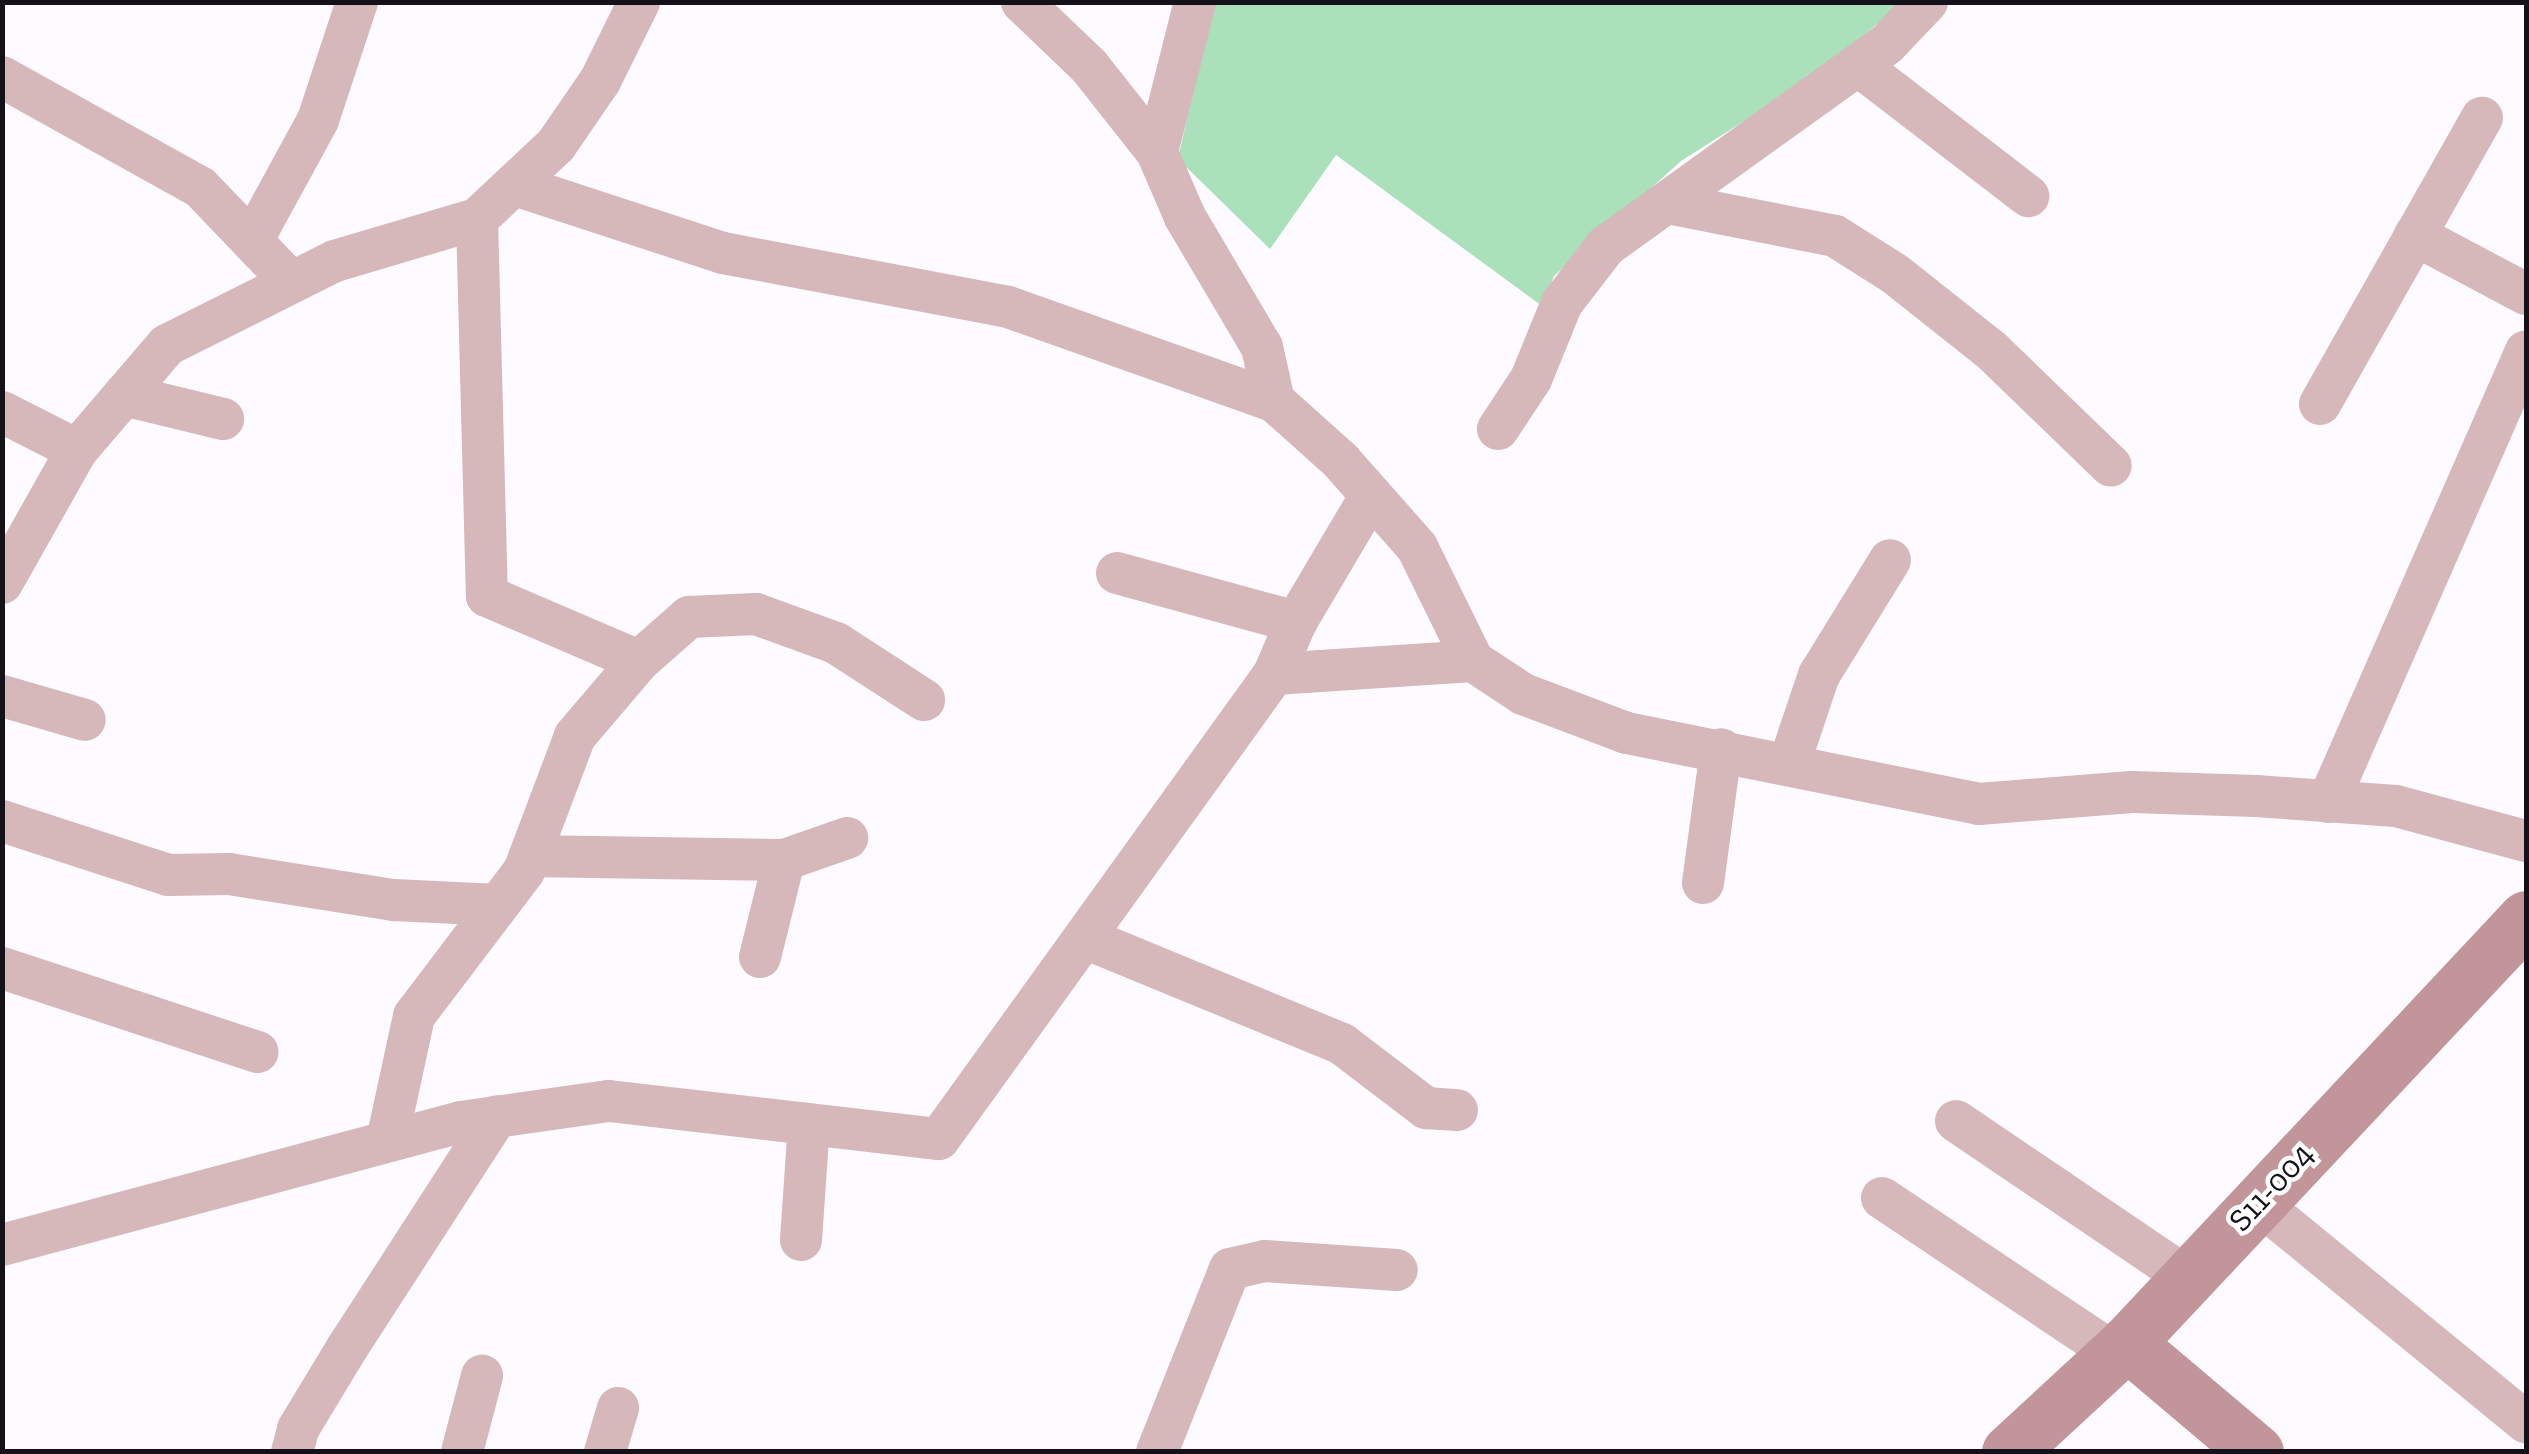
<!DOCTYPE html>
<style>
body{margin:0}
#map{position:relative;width:2529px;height:1454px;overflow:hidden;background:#fdfbff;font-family:"Zilla Slab",serif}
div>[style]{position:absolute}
.green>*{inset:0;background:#aae0ba}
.street>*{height:42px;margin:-21px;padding:0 21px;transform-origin:21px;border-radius:21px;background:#d6b7ba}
.secondary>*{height:55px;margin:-27.5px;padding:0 27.5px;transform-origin:27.5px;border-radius:27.5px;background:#c2959a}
span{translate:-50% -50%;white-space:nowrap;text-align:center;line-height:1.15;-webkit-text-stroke:9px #fff;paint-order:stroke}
.street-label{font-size:32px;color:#141118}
.frame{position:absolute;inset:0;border:5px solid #141118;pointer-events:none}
</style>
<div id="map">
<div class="green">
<i style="clip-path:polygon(1213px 3px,1901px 3px,1823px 71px,1681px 161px,1554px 276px,1542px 306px,1336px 155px,1270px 249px,1178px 159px)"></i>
</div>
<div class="street">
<i style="left:1022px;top:2px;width:93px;rotate:43.7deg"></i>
<i style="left:1089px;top:66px;width:110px;rotate:51.7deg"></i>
<i style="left:1157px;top:152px;width:71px;rotate:66.7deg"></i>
<i style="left:1185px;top:217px;width:151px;rotate:59.4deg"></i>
<i style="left:1262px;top:347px;width:55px;rotate:77.5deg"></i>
<i style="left:1274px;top:401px;width:89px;rotate:41.8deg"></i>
<i style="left:1340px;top:460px;width:116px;rotate:48.5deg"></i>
<i style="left:1417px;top:547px;width:127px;rotate:63.8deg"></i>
<i style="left:1473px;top:661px;width:60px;rotate:33.4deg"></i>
<i style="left:1523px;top:694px;width:111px;rotate:20.6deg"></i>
<i style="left:1627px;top:733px;width:359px;rotate:11.4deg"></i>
<i style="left:1979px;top:804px;width:153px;rotate:-4.5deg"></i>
<i style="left:2132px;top:792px;width:124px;rotate:1.8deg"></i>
<i style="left:2256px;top:796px;width:140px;rotate:4.1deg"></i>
<i style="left:2396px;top:806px;width:135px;rotate:15.1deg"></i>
<i style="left:1858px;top:65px;width:215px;rotate:37.6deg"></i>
<i style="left:2px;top:77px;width:227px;rotate:29.1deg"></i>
<i style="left:200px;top:187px;width:132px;rotate:46.2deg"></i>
<i style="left:1157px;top:152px;width:155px;rotate:-75.8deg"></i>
<i style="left:518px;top:186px;width:216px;rotate:18.1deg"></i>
<i style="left:723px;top:253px;width:290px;rotate:10.7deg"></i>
<i style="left:1008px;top:307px;width:282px;rotate:19.5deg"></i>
<i style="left:1667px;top:203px;width:171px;rotate:11.1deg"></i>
<i style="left:1835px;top:236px;width:71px;rotate:32.3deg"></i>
<i style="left:1895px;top:274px;width:124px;rotate:38.4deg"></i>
<i style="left:1992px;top:351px;width:165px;rotate:44deg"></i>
<i style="left:477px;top:219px;width:377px;rotate:88.5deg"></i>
<i style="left:487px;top:596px;width:165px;rotate:23.2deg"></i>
<i style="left:2415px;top:235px;width:126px;rotate:28deg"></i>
<i style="left:252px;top:241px;width:138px;rotate:-61.4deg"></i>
<i style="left:318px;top:120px;width:124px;rotate:-71.7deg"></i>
<i style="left:124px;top:395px;width:102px;rotate:13.6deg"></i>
<i style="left:2320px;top:404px;width:329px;rotate:-60.5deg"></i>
<i style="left:2px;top:412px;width:84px;rotate:26.9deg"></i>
<i style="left:1498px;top:429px;width:60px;rotate:-56.6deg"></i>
<i style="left:1531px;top:379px;width:82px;rotate:-67.8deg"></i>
<i style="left:1562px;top:303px;width:72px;rotate:-52.3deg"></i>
<i style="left:1606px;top:246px;width:346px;rotate:-35.7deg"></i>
<i style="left:1887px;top:44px;width:58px;rotate:-46.4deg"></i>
<i style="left:1117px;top:573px;width:186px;rotate:15.3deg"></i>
<i style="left:2px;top:583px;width:153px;rotate:-60.6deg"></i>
<i style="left:77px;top:450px;width:138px;rotate:-49.4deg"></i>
<i style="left:167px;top:345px;width:188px;rotate:-26.6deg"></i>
<i style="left:335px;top:261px;width:148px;rotate:-16.5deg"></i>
<i style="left:477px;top:219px;width:108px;rotate:-43.1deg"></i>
<i style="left:556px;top:145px;width:78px;rotate:-55.5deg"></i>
<i style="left:600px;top:81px;width:88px;rotate:-63.7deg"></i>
<i style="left:1274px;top:674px;width:56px;rotate:-67.1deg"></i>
<i style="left:1296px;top:622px;width:147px;rotate:-59.4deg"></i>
<i style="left:2px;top:696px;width:86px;rotate:16.1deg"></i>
<i style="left:1789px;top:764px;width:94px;rotate:-71.4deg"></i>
<i style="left:1819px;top:675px;width:135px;rotate:-58.3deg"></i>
<i style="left:2328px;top:802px;width:492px;rotate:-66.3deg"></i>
<i style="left:2px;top:821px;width:175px;rotate:18deg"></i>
<i style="left:168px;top:875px;width:61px;rotate:-0.9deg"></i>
<i style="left:229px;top:874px;width:167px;rotate:9deg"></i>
<i style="left:394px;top:900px;width:104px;rotate:2.8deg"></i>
<i style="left:530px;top:856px;width:254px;rotate:0.9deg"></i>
<i style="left:784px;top:860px;width:67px;rotate:-19.2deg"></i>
<i style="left:1703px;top:883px;width:135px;rotate:-82.3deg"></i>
<i style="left:1085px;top:938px;width:278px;rotate:22.4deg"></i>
<i style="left:1342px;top:1044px;width:106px;rotate:37.3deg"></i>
<i style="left:1426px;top:1108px;width:31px;rotate:4deg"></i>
<i style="left:760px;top:957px;width:100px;rotate:-76.1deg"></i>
<i style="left:2px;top:968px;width:269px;rotate:18.2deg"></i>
<i style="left:1956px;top:1121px;width:278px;rotate:34.1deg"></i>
<i style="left:387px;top:1141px;width:128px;rotate:-77.8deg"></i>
<i style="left:414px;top:1016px;width:182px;rotate:-52.8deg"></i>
<i style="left:524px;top:871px;width:144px;rotate:-69.3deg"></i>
<i style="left:575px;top:736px;width:99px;rotate:-49.5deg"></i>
<i style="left:639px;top:661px;width:67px;rotate:-41.3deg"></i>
<i style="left:689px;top:617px;width:67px;rotate:-2.6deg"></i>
<i style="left:756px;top:614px;width:85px;rotate:19.9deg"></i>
<i style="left:836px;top:643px;width:105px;rotate:32.9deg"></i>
<i style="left:1882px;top:1198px;width:280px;rotate:33.8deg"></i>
<i style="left:2257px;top:1202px;width:348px;rotate:39.3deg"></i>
<i style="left:801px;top:1240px;width:116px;rotate:-86.1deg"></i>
<i style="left:2px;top:1245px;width:475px;rotate:-15deg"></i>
<i style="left:461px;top:1122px;width:149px;rotate:-8.1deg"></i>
<i style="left:609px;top:1101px;width:332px;rotate:6.6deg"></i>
<i style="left:939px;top:1139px;width:573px;rotate:-54.23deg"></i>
<i style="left:1274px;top:674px;width:199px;rotate:-3.7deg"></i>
<i style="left:292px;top:1452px;width:24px;rotate:-75deg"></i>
<i style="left:298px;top:1429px;width:95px;rotate:-58.8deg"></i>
<i style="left:347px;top:1348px;width:276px;rotate:-57.1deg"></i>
<i style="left:462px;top:1452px;width:79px;rotate:-75.3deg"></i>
<i style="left:605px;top:1452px;width:46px;rotate:-73.5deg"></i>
<i style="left:1157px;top:1452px;width:197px;rotate:-68.3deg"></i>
<i style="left:1230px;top:1269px;width:36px;rotate:-13deg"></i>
<i style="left:1265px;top:1261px;width:132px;rotate:3.9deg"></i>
</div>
<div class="secondary">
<i style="left:2127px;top:1343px;width:169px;rotate:40.2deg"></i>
<i style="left:2009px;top:1452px;width:161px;rotate:-42.7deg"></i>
<i style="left:2127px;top:1343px;width:583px;rotate:-46.81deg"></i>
</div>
<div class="street-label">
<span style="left:2271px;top:1187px;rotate:-47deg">S11-004</span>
</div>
<div class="frame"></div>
</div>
